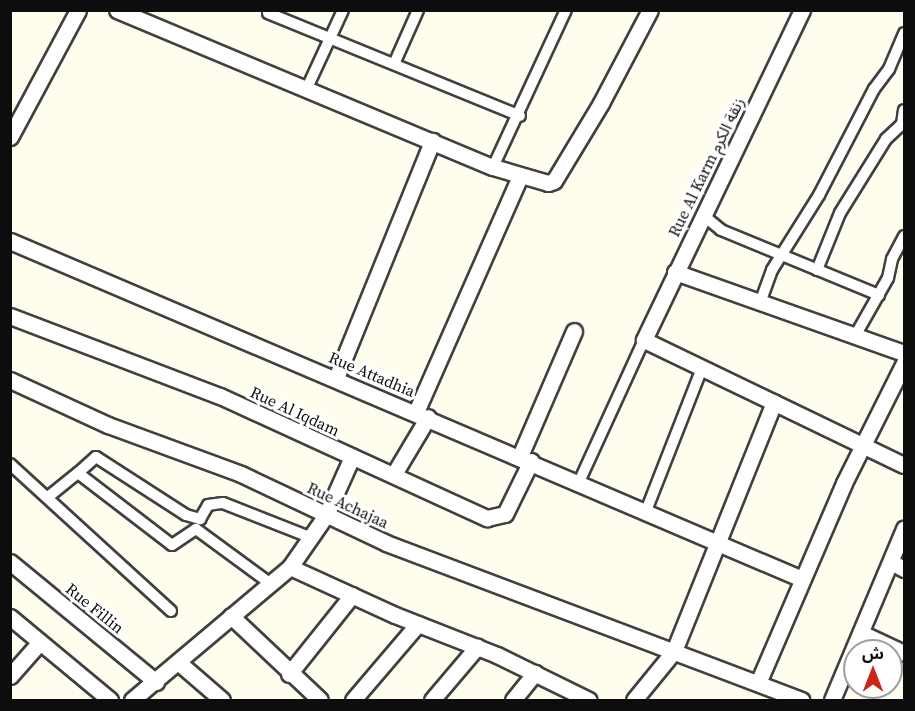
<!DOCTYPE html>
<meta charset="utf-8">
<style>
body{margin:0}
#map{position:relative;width:915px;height:711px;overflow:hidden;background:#fffeee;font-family:"Source Serif 4","Noto Sans Arabic",serif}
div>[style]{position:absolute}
.roads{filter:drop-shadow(2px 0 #404040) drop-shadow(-2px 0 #404040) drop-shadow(0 2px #404040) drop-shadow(0 -2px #404040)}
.pedestrian>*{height:10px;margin:-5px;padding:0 5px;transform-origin:5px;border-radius:5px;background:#fff}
.minor>*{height:15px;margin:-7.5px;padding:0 7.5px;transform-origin:7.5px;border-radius:7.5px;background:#fff}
span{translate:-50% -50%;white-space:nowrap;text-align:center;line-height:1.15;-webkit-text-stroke:6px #fff;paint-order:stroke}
.street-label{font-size:16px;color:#0d0d0d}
.frame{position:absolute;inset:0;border:12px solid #0d0d0d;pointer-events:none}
.north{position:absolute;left:843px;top:639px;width:60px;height:60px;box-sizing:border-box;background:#fff;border:2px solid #9e9e9e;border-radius:50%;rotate:0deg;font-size:16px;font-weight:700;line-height:24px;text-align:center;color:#0d0d0d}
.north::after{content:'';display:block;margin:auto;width:21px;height:27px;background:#cb2718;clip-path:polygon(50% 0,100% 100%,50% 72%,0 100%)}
</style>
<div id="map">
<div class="roads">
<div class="pedestrian">
<i style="left:268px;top:13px;width:272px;rotate:22.2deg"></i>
<i style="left:394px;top:64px;width:59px;rotate:-66deg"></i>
<i style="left:307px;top:88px;width:86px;rotate:-65.2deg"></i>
<i style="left:493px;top:167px;width:173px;rotate:-65.1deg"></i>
<i style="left:704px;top:216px;width:22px;rotate:39deg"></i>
<i style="left:721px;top:230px;width:171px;rotate:22.4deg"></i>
<i style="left:817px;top:270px;width:61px;rotate:-68deg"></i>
<i style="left:840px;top:213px;width:87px;rotate:-58.1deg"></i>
<i style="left:886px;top:139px;width:22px;rotate:-43deg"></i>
<i style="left:902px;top:124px;width:14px;rotate:-82deg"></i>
<i style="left:760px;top:303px;width:35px;rotate:-70deg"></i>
<i style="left:772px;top:270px;width:89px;rotate:-57.9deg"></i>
<i style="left:819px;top:195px;width:119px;rotate:-62.6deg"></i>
<i style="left:874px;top:89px;width:25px;rotate:-53deg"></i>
<i style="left:889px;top:69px;width:39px;rotate:-67deg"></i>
<i style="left:855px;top:336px;width:67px;rotate:-60.4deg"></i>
<i style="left:888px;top:278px;width:19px;rotate:-78deg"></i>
<i style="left:892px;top:259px;width:26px;rotate:-62deg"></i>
<i style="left:10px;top:464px;width:218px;rotate:42.4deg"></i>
<i style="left:78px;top:473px;width:24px;rotate:-42deg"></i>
<i style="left:96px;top:457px;width:107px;rotate:32.8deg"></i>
<i style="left:186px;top:515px;width:15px;rotate:16deg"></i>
<i style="left:200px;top:519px;width:16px;rotate:-60deg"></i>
<i style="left:208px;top:505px;width:15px;rotate:-8deg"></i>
<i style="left:223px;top:503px;width:96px;rotate:21.5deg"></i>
<i style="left:579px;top:482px;width:156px;rotate:-65.4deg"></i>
<i style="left:48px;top:497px;width:38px;rotate:-39deg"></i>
<i style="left:78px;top:473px;width:118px;rotate:37.5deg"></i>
<i style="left:172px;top:545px;width:29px;rotate:-34deg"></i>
<i style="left:196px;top:529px;width:93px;rotate:36.3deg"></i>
<i style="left:646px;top:511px;width:154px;rotate:-68.6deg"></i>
</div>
<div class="minor">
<i style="left:117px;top:10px;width:407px;rotate:22.7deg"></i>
<i style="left:493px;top:167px;width:57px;rotate:16.2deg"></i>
<i style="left:548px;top:183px;width:6px;rotate:-18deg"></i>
<i style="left:554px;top:181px;width:91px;rotate:-58.9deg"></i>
<i style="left:601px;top:103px;width:105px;rotate:-62.2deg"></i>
<i style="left:802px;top:10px;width:366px;rotate:115.6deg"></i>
<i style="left:644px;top:340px;width:288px;rotate:25.7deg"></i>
<i style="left:10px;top:137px;width:144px;rotate:-61.8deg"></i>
<i style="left:10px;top:241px;width:861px;rotate:23.11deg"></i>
<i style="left:675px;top:272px;width:243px;rotate:19.5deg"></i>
<i style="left:10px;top:316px;width:225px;rotate:20.9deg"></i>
<i style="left:220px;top:396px;width:294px;rotate:24.6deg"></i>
<i style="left:487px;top:518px;width:18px;rotate:-13deg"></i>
<i style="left:505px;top:514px;width:59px;rotate:-63.9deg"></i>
<i style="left:336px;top:378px;width:256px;rotate:-67.9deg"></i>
<i style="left:10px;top:380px;width:108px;rotate:24.7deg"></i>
<i style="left:108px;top:425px;width:142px;rotate:20.2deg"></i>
<i style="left:241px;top:474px;width:161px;rotate:25.4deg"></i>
<i style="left:386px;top:543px;width:444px;rotate:20.7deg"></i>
<i style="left:416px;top:412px;width:258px;rotate:-66.2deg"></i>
<i style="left:520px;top:456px;width:136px;rotate:-66.6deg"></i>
<i style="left:394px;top:474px;width:66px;rotate:-59.2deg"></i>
<i style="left:10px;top:562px;width:189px;rotate:39.4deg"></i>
<i style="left:891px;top:562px;width:15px;rotate:28deg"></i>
<i style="left:290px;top:567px;width:115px;rotate:24.6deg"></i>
<i style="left:395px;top:615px;width:110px;rotate:21.4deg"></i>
<i style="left:497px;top:655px;width:102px;rotate:26.1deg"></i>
<i style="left:231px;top:616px;width:122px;rotate:43.3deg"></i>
<i style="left:10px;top:617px;width:130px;rotate:39.7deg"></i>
<i style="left:861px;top:633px;width:47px;rotate:24.9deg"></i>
<i style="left:178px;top:662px;width:58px;rotate:40.8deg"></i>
<i style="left:289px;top:674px;width:101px;rotate:-51.4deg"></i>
<i style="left:10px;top:676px;width:45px;rotate:-48.6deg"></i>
<i style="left:758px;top:683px;width:218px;rotate:-66.7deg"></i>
<i style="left:844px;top:483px;width:134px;rotate:-63.4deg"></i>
<i style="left:132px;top:700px;width:207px;rotate:-40.1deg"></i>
<i style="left:290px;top:567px;width:63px;rotate:-55.3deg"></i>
<i style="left:326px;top:515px;width:64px;rotate:-65.9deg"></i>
<i style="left:353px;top:700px;width:100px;rotate:-49.5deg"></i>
<i style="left:432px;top:700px;width:70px;rotate:-49.7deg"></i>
<i style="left:513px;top:700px;width:35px;rotate:-51deg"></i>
<i style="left:634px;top:700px;width:63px;rotate:-50.8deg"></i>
<i style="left:674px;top:651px;width:268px;rotate:-68.1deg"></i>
<i style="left:832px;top:700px;width:186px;rotate:-67.2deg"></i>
</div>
</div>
<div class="street-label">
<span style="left:706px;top:167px;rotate:-64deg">Rue Al Karm زنقة الكرم</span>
<span style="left:372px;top:374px;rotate:23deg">Rue Attadhia</span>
<span style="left:295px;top:411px;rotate:25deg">Rue Al Iqdam</span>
<span style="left:348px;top:505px;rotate:25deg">Rue Achajaa</span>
<span style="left:95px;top:608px;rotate:39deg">Rue Fillin</span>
</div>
<div class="frame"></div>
<div class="north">ش</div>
</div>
